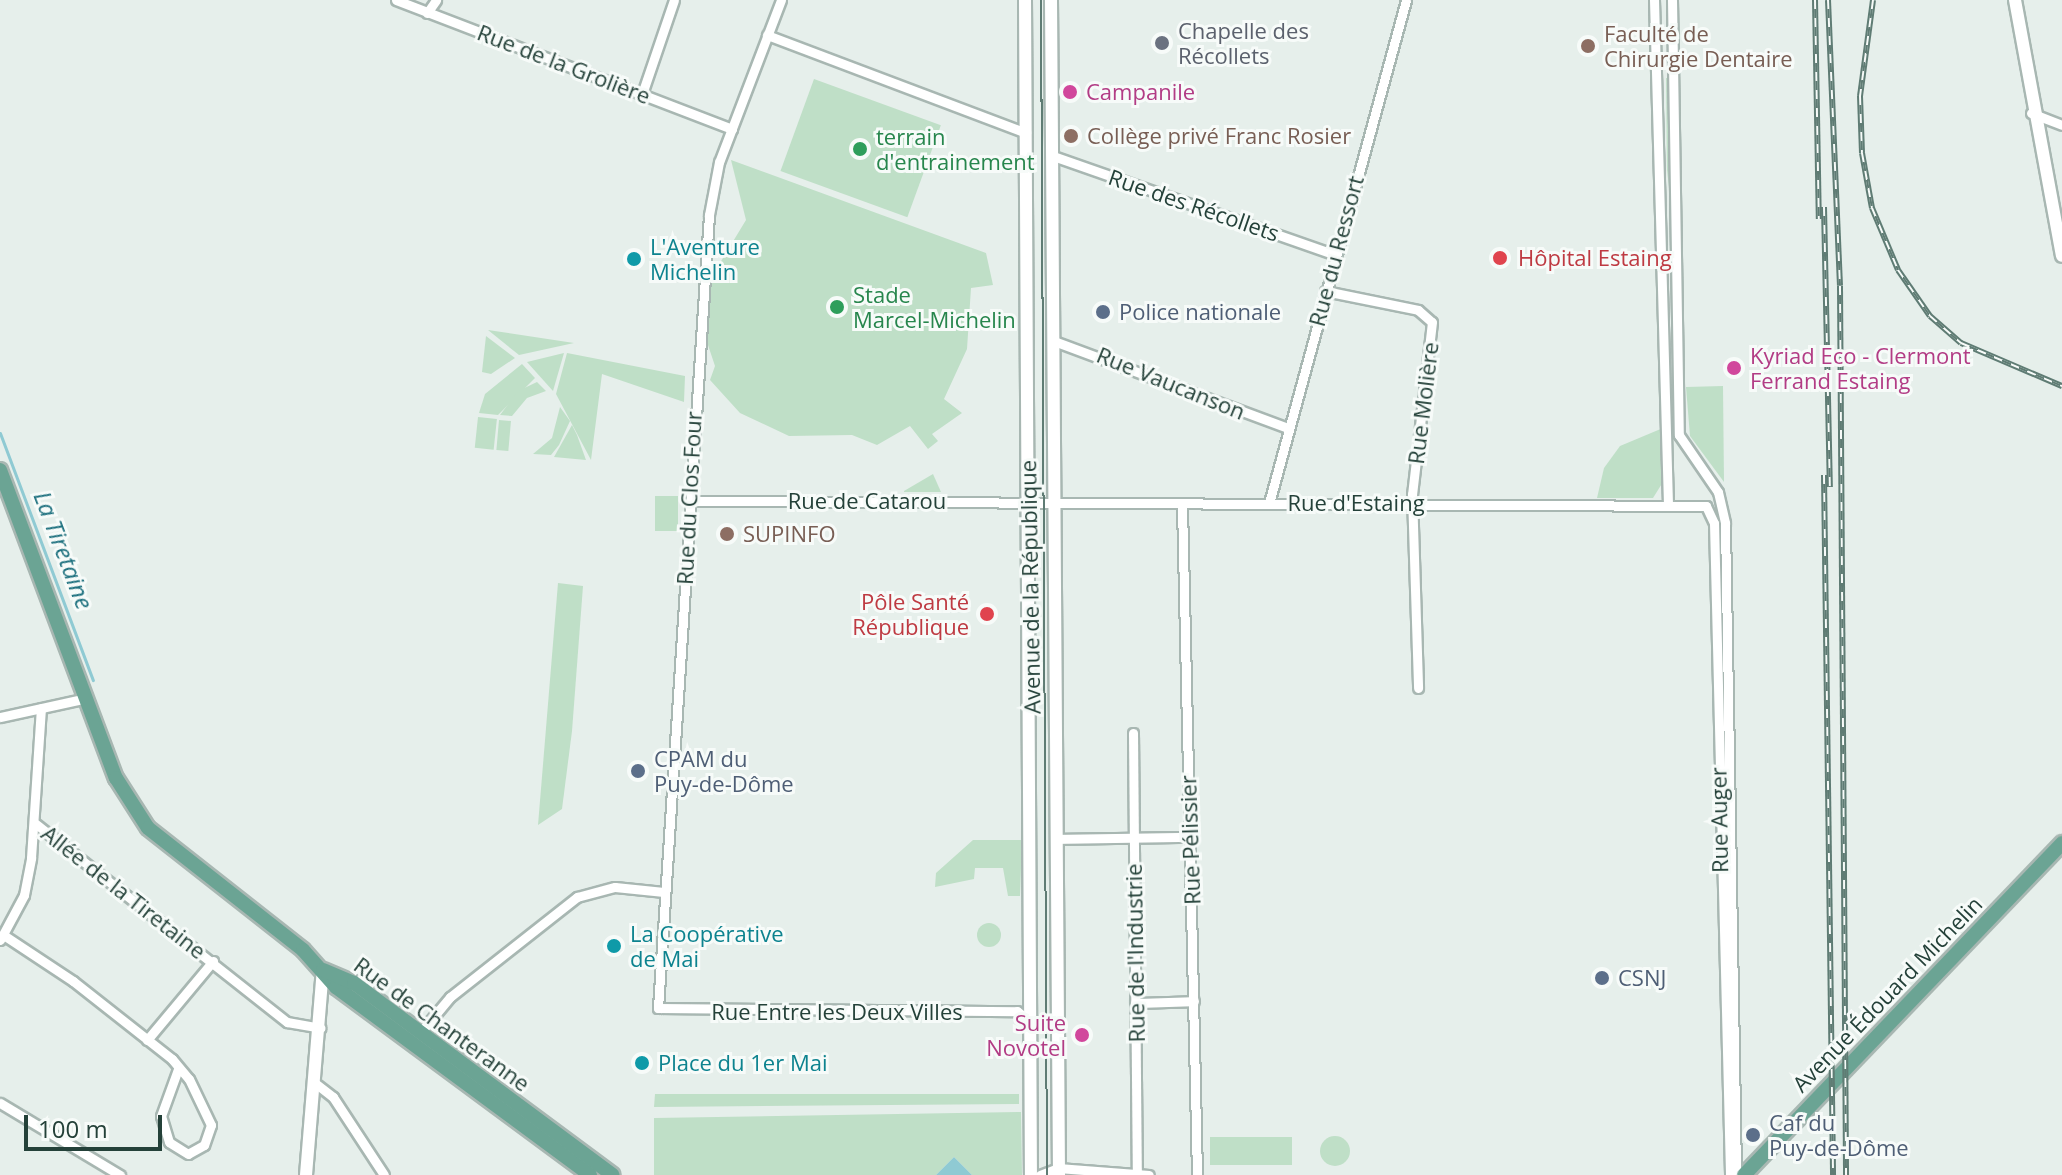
<!DOCTYPE html>
<meta charset="utf-8">
<style>
body{margin:0}
#map{position:relative;width:2062px;height:1175px;overflow:hidden;background:#e6efeb;font-family:"Open Sans",sans-serif}
div>[style]{position:absolute}
.green>*{inset:0;background:#bfdfc7;transform-origin:0 0}
.round{border-radius:50%}
.water>*{inset:0;background:#8fcad3}
.stream>*{height:3px;margin:-1.5px;padding:0 1.5px;transform-origin:1.5px;border-radius:1.5px;background:#8fcad3}
.roads{filter:drop-shadow(2px 0 #a8b7b2) drop-shadow(-2px 0 #a8b7b2) drop-shadow(0 2px #a8b7b2) drop-shadow(0 -2px #a8b7b2)}
.minor>*{height:9px;margin:-4.5px;padding:0 4.5px;transform-origin:4.5px;border-radius:4.5px;background:#fff}
.secondary>*{height:12px;margin:-6px;padding:0 6px;transform-origin:6px;border-radius:6px;background:#fff}
.primary>*{height:14px;margin:-7px;padding:0 7px;transform-origin:7px;border-radius:7px;background:#6ba494}
.tram>*{height:2px;margin:-1px;padding:0 1px;transform-origin:1px;border-radius:1px;background:#5f7c74}
.rail>*{height:6px;margin-top:-3px;transform-origin:0;background:repeating-linear-gradient(90deg,#f7fbf9 0 9px,#5f7c74 0 18px);box-sizing:border-box;border-block:2px solid #5f7c74}
.dots>*{width:22px;height:22px;translate:-50% -50%;box-sizing:border-box;border:4px solid #f7fbf9;border-radius:50%}
span{translate:-50% -50%;white-space:nowrap;text-align:center;line-height:1.15;-webkit-text-stroke:6px #f7fbf9;paint-order:stroke}
.worship-label{font-size:22px;color:#5b616d}
.left{translate:0 -50%;text-align:left}
.education-label{font-size:22px;color:#785e54}
.street-label{font-size:22px;color:#244139}
.hotel-label{font-size:22px;color:#b23c85}
.right{translate:-100% -50%;text-align:right}
.leisure-label{font-size:22px;color:#27864d}
.culture-label{font-size:22px;color:#0d838f}
.health-label{font-size:22px;color:#be3a42}
.service-label{font-size:22px;color:#4e5e75}
.water-label{font-size:24px;color:#1d707e;font-style:italic}
.scale{position:absolute;left:24px;top:1115px;width:138px;height:36px;box-sizing:border-box;border:4px solid #244139;border-top:0;padding-left:10px;font-size:24px;line-height:28px;white-space:nowrap;color:#244139;-webkit-text-stroke:6px #f7fbf9;paint-order:stroke}
</style>
<div id="map">
<div class="green">
<i style="clip-path:polygon(1666px 78px,1669px 78px,1669px 187px,1667px 170px)"></i>
<i style="left:814px;top:79px;width:135px;height:98px;rotate:20deg"></i>
<i style="clip-path:polygon(731px 160px,986px 253px,993px 285px,971px 288px,967px 349px,944px 399px,962px 413px,932px 434px,938px 441px,928px 449px,910px 426px,877px 445px,852px 435px,789px 436px,740px 413px,710px 380px,715px 366px,703px 330px,706px 286px,746px 220px)"></i>
<i style="clip-path:polygon(488px 330px,574px 343px,519px 355px)"></i>
<i style="clip-path:polygon(486px 336px,515px 358px,491px 374px,482px 372px)"></i>
<i style="clip-path:polygon(564px 353px,553px 391px,527px 362px)"></i>
<i style="clip-path:polygon(567px 353px,685px 376px,684px 402px,602px 374px,591px 460px,556px 394px)"></i>
<i style="clip-path:polygon(522px 364px,535px 378px,498px 415px,479px 413px,485px 394px)"></i>
<i style="clip-path:polygon(537px 382px,546px 391px,527px 398px,512px 416px,500px 415px,518px 391px)"></i>
<i style="clip-path:polygon(1723px 386px,1724px 482px,1690px 436px,1686px 387px)"></i>
<i style="clip-path:polygon(560px 407px,570px 421px,559px 445px,551px 455px,533px 454px,552px 438px)"></i>
<i style="left:478px;top:417px;width:19px;height:31px;rotate:6deg"></i>
<i style="left:499px;top:420px;width:12px;height:30px;rotate:5deg"></i>
<i style="clip-path:polygon(572px 425px,577px 435px,586px 460px,554px 457px)"></i>
<i style="clip-path:polygon(1663px 428px,1663px 482px,1653px 498px,1597px 498px,1604px 468px,1620px 446px)"></i>
<i style="clip-path:polygon(933px 474px,941px 492px,904px 492px,904px 491px)"></i>
<i style="left:655px;top:496px;width:23px;height:35px"></i>
<i style="clip-path:polygon(558px 583px,583px 586px,572px 731px,562px 809px,538px 825px)"></i>
<i style="clip-path:polygon(973px 840px,1022px 840px,1020px 896px,1008px 896px,1003px 868px,975px 868px,974px 879px,935px 887px,936px 873px)"></i>
<i class="round" style="left:977px;top:923px;width:24px;height:24px"></i>
<i style="clip-path:polygon(655px 1094px,1019px 1094px,1019px 1104px,654px 1107px)"></i>
<i style="clip-path:polygon(1021px 1112px,1022px 1175px,972px 1175px,954px 1157px,936px 1175px,654px 1175px,654px 1118px)"></i>
<i class="round" style="left:1320px;top:1136px;width:30px;height:30px"></i>
<i style="left:1292px;top:1137px;width:28px;height:82px;rotate:90deg"></i>
</div>
<div class="water">
<i style="clip-path:polygon(954px 1157px,972px 1175px,936px 1175px)"></i>
</div>
<div class="stream">
<i style="left:0;top:433px;width:264px;rotate:69.4deg"></i>
</div>
<div class="roads">
<div class="minor">
<i style="left:396px;top:0;width:360px;rotate:21deg"></i>
<i style="left:781px;top:0;width:173px;rotate:110.9deg"></i>
<i style="left:719px;top:162px;width:54px;rotate:100.7deg"></i>
<i style="left:709px;top:215px;width:795px;rotate:93.68deg"></i>
<i style="left:658px;top:1008px;width:359px;rotate:0.5deg"></i>
<i style="left:1017px;top:1011px;width:17px;rotate:40deg"></i>
<i style="left:1654px;top:0;width:503px;rotate:88.41deg"></i>
<i style="left:1672px;top:0;width:435px;rotate:89.1deg"></i>
<i style="left:1679px;top:435px;width:69px;rotate:55.6deg"></i>
<i style="left:1718px;top:492px;width:32px;rotate:77deg"></i>
<i style="left:1725px;top:523px;width:652px;rotate:89.03deg"></i>
<i style="left:427px;top:13px;width:16px;rotate:-55deg"></i>
<i style="left:767px;top:35px;width:277px;rotate:20.7deg"></i>
<i style="left:642px;top:94px;width:99px;rotate:-71.2deg"></i>
<i style="left:2031px;top:113px;width:33px;rotate:21deg"></i>
<i style="left:1053px;top:156px;width:299px;rotate:19.3deg"></i>
<i style="left:1325px;top:291px;width:95px;rotate:11.5deg"></i>
<i style="left:1418px;top:310px;width:18px;rotate:41deg"></i>
<i style="left:1432px;top:322px;width:173px;rotate:96.6deg"></i>
<i style="left:1412px;top:494px;width:194px;rotate:88.2deg"></i>
<i style="left:1054px;top:341px;width:250px;rotate:20.4deg"></i>
<i style="left:690px;top:501px;width:1016px;rotate:0.28deg"></i>
<i style="left:1706px;top:506px;width:19px;rotate:65deg"></i>
<i style="left:1714px;top:523px;width:652px;rotate:88.59deg"></i>
<i style="left:1269px;top:503px;width:521px;rotate:-74.76deg"></i>
<i style="left:1182px;top:504px;width:671px;rotate:88.72deg"></i>
<i style="left:0;top:717px;width:80px;rotate:-12.3deg"></i>
<i style="left:1133px;top:733px;width:441px;rotate:89.5deg"></i>
<i style="left:36px;top:824px;width:320px;rotate:38.3deg"></i>
<i style="left:287px;top:1022px;width:34px;rotate:10deg"></i>
<i style="left:1056px;top:839px;width:134px;rotate:-0.9deg"></i>
<i style="left:5px;top:936px;width:82px;rotate:33.5deg"></i>
<i style="left:73px;top:981px;width:126px;rotate:38.2deg"></i>
<i style="left:172px;top:1059px;width:26px;rotate:50deg"></i>
<i style="left:189px;top:1079px;width:51px;rotate:64.4deg"></i>
<i style="left:211px;top:1125px;width:21px;rotate:109deg"></i>
<i style="left:204px;top:1145px;width:18px;rotate:151deg"></i>
<i style="left:188px;top:1154px;width:22px;rotate:-148deg"></i>
<i style="left:169px;top:1142px;width:27px;rotate:-107deg"></i>
<i style="left:161px;top:1116px;width:50px;rotate:-70.1deg"></i>
<i style="left:0;top:940px;width:51px;rotate:-61.9deg"></i>
<i style="left:24px;top:895px;width:38px;rotate:-79deg"></i>
<i style="left:31px;top:858px;width:150px;rotate:-86.2deg"></i>
<i style="left:1135px;top:1003px;width:59px;rotate:-1.9deg"></i>
<i style="left:420px;top:1033px;width:47px;rotate:-50.2deg"></i>
<i style="left:450px;top:997px;width:162px;rotate:-38.2deg"></i>
<i style="left:577px;top:897px;width:39px;rotate:-15deg"></i>
<i style="left:615px;top:887px;width:49px;rotate:5.8deg"></i>
<i style="left:147px;top:1040px;width:103px;rotate:-50.1deg"></i>
<i style="left:315px;top:1083px;width:23px;rotate:38deg"></i>
<i style="left:333px;top:1097px;width:93px;rotate:56.8deg"></i>
<i style="left:0;top:1103px;width:140px;rotate:31deg"></i>
<i style="left:1040px;top:1175px;width:19px;rotate:-21deg"></i>
<i style="left:1058px;top:1168px;width:91px;rotate:4.4deg"></i>
</div>
<div class="secondary">
<i style="left:1025px;top:0;width:1175px;rotate:89.71deg"></i>
<i style="left:1051px;top:0;width:1175px;rotate:89.61deg"></i>
<i style="left:2015px;top:0;width:260px;rotate:79.6deg"></i>
<i style="left:306px;top:1175px;width:206px;rotate:-85.3deg"></i>
</div>
<div class="primary">
<i style="left:0;top:470px;width:329px;rotate:69.4deg"></i>
<i style="left:116px;top:778px;width:59px;rotate:57.4deg"></i>
<i style="left:148px;top:828px;width:197px;rotate:38.2deg"></i>
<i style="left:303px;top:950px;width:50px;rotate:48.3deg"></i>
<i style="left:336px;top:987px;width:316px;rotate:36.5deg"></i>
<i style="left:323px;top:970px;width:34px;rotate:23deg"></i>
<i style="left:354px;top:983px;width:322px;rotate:36.6deg"></i>
<i style="left:1744px;top:1175px;width:460px;rotate:-46.2deg"></i>
</div>
</div>
<div class="tram">
<i style="left:1041px;top:0;width:1175px;rotate:89.71deg"></i>
</div>
<div class="rail">
<i style="left:1815px;top:0;width:219px;rotate:89deg"></i>
<i style="left:1828px;top:0;width:286px;rotate:87.6deg"></i>
<i style="left:1840px;top:286px;width:889px;rotate:89.61deg"></i>
<i style="left:1873px;top:0;width:97px;rotate:97.7deg"></i>
<i style="left:1860px;top:96px;width:57px;rotate:88deg"></i>
<i style="left:1862px;top:153px;width:56px;rotate:79.7deg"></i>
<i style="left:1872px;top:208px;width:67px;rotate:67.2deg"></i>
<i style="left:1898px;top:270px;width:56px;rotate:55.2deg"></i>
<i style="left:1930px;top:316px;width:41px;rotate:41.1deg"></i>
<i style="left:1961px;top:343px;width:110px;rotate:23.1deg"></i>
<i style="left:1824px;top:207px;width:280px;rotate:88.8deg"></i>
<i style="left:1824px;top:475px;width:700px;rotate:89.26deg"></i>
</div>
<div class="dots">
<i style="left:1162px;top:43px;background:#6b7280"></i>
<i style="left:1588px;top:46px;background:#8d6e63"></i>
<i style="left:1070px;top:92px;background:#d1479c"></i>
<i style="left:1071px;top:136px;background:#8d6e63"></i>
<i style="left:860px;top:149px;background:#2e9e5b"></i>
<i style="left:1500px;top:258px;background:#e0444e"></i>
<i style="left:634px;top:259px;background:#0f9aa8"></i>
<i style="left:837px;top:307px;background:#2e9e5b"></i>
<i style="left:1103px;top:312px;background:#5c6f8a"></i>
<i style="left:1734px;top:368px;background:#d1479c"></i>
<i style="left:727px;top:534px;background:#8d6e63"></i>
<i style="left:987px;top:614px;background:#e0444e"></i>
<i style="left:638px;top:771px;background:#5c6f8a"></i>
<i style="left:614px;top:946px;background:#0f9aa8"></i>
<i style="left:1602px;top:978px;background:#5c6f8a"></i>
<i style="left:1082px;top:1035px;background:#d1479c"></i>
<i style="left:642px;top:1063px;background:#0f9aa8"></i>
<i style="left:1753px;top:1135px;background:#5c6f8a"></i>
</div>
<div class="worship-label">
<span class="left" style="left:1178px;top:43px">Chapelle des<br>Récollets</span>
</div>
<div class="education-label">
<span class="left" style="left:1604px;top:46px">Faculté de<br>Chirurgie Dentaire</span>
<span class="left" style="left:1087px;top:136px">Collège privé Franc Rosier</span>
<span class="left" style="left:743px;top:534px">SUPINFO</span>
</div>
<div class="street-label">
<span style="left:564px;top:64px;rotate:21deg">Rue de la Grolière</span>
<span style="left:1194px;top:205px;rotate:19deg">Rue des Récollets</span>
<span style="left:1336px;top:251px;rotate:-75deg">Rue du Ressort</span>
<span style="left:1171px;top:383px;rotate:22deg">Rue Vaucanson</span>
<span style="left:1423px;top:403px;rotate:-83deg">Rue Molière</span>
<span style="left:689px;top:498px;rotate:-87deg">Rue du Clos Four</span>
<span style="left:867px;top:501px">Rue de Catarou</span>
<span style="left:1356px;top:503px">Rue d'Estaing</span>
<span style="left:1030px;top:587px;rotate:-91deg">Avenue de la République</span>
<span style="left:1719px;top:820px;rotate:-91deg">Rue Auger</span>
<span style="left:1190px;top:840px;rotate:-92deg">Rue Pélissier</span>
<span style="left:124px;top:892px;rotate:38deg">Allée de la Tiretaine</span>
<span style="left:1135px;top:953px;rotate:-91deg">Rue de l'Industrie</span>
<span style="left:1887px;top:994px;rotate:-46deg">Avenue Édouard Michelin</span>
<span style="left:837px;top:1012px">Rue Entre les Deux Villes</span>
<span style="left:442px;top:1024px;rotate:36deg">Rue de Chanteranne</span>
</div>
<div class="hotel-label">
<span class="left" style="left:1086px;top:92px">Campanile</span>
<span class="left" style="left:1750px;top:368px">Kyriad Eco - Clermont<br>Ferrand Estaing</span>
<span class="right" style="left:1066px;top:1035px">Suite<br>Novotel</span>
</div>
<div class="leisure-label">
<span class="left" style="left:876px;top:149px">terrain<br>d'entrainement</span>
<span class="left" style="left:853px;top:307px">Stade<br>Marcel-Michelin</span>
</div>
<div class="culture-label">
<span class="left" style="left:650px;top:259px">L'Aventure<br>Michelin</span>
<span class="left" style="left:630px;top:946px">La Coopérative<br>de Mai</span>
<span class="left" style="left:658px;top:1063px">Place du 1er Mai</span>
</div>
<div class="health-label">
<span class="left" style="left:1518px;top:258px">Hôpital Estaing</span>
<span class="right" style="left:969px;top:614px">Pôle Santé<br>République</span>
</div>
<div class="service-label">
<span class="left" style="left:1119px;top:312px">Police nationale</span>
<span class="left" style="left:654px;top:771px">CPAM du<br>Puy-de-Dôme</span>
<span class="left" style="left:1618px;top:978px">CSNJ</span>
<span class="left" style="left:1769px;top:1135px">Caf du<br>Puy-de-Dôme</span>
</div>
<div class="water-label">
<span style="left:64px;top:550px;rotate:69deg">La Tiretaine</span>
</div>
<div class="scale">100 m</div>
</div>
